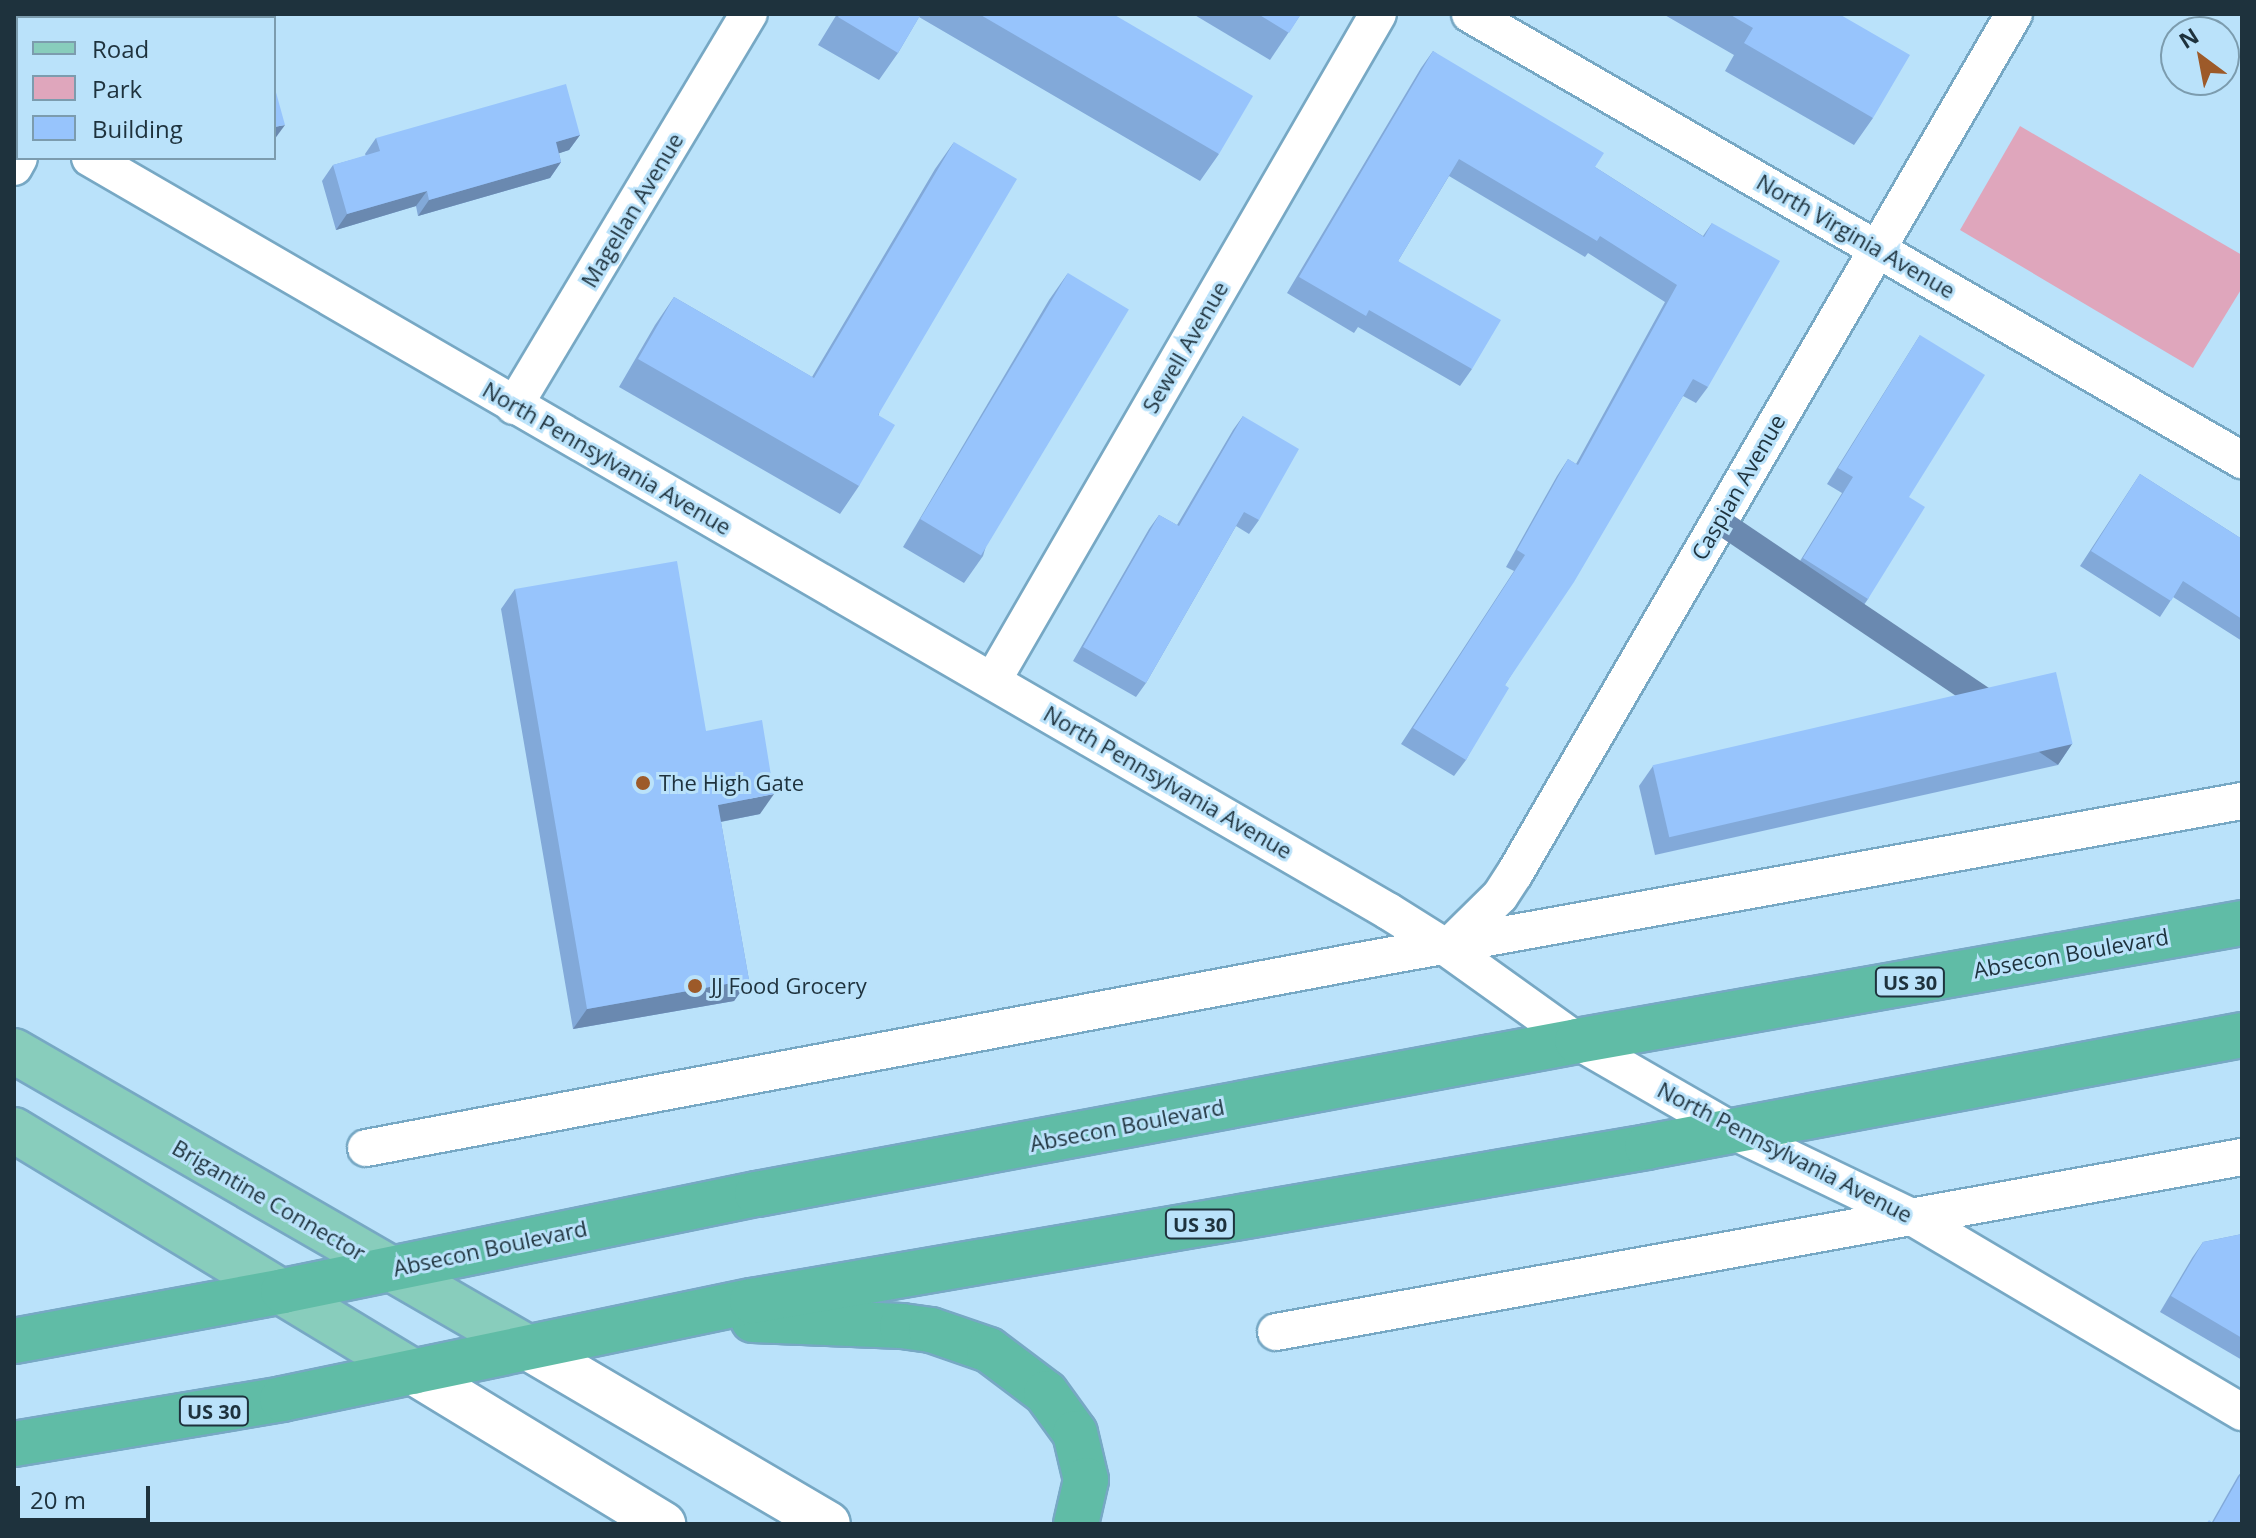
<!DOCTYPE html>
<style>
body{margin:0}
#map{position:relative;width:2256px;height:1538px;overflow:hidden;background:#bae2fa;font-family:"Open Sans",sans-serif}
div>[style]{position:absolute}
.green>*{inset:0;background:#dfa6bc}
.roads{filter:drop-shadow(2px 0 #77a8c4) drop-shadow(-2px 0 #77a8c4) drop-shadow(0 2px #77a8c4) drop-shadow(0 -2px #77a8c4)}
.minor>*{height:36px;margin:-18px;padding:0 18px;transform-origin:18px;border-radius:18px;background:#fff}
.tertiary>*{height:44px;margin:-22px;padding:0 22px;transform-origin:22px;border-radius:22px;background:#fff}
.primary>*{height:44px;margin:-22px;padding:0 22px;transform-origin:22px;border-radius:22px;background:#88cdbc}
.trunk>*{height:44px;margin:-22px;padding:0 22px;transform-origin:22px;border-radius:22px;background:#60bca6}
.wall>*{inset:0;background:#82a9d9;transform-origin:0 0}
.shaded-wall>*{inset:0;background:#6a89b0;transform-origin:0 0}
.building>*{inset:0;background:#97c4fc;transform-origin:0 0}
.dots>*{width:22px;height:22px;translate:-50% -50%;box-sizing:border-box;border:4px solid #bae2fa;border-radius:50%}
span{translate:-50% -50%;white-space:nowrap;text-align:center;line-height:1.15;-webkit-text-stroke:6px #bae2fa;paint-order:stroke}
.shield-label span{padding:2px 6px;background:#bae2fa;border:2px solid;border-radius:6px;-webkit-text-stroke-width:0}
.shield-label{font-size:20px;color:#1e323d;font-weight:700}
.street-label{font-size:22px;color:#1e323d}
.poi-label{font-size:22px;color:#1e323d}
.left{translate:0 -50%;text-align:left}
.frame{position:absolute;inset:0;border:16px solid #1e323d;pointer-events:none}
.legend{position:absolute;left:16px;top:16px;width:260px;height:144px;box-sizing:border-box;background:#bae2fa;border:2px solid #7c9cae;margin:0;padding:10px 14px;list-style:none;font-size:24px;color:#1e323d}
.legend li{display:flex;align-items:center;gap:16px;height:40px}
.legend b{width:40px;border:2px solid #7c9cae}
.north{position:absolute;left:2160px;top:16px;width:80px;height:80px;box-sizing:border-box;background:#bae2fa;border:2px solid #7c9cae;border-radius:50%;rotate:328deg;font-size:22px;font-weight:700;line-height:32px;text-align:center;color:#1e323d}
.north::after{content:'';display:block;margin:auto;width:28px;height:36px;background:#9d5a29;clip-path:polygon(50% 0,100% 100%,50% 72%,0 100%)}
.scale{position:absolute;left:16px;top:1486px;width:134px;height:36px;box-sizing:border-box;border:4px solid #1e323d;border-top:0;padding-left:10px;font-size:24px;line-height:28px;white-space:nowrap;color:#1e323d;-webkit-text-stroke:6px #bae2fa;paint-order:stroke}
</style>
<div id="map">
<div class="green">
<i style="clip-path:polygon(2020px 126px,2242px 255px,2242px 288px,2193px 368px,1960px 230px)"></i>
</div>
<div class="roads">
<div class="minor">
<i style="left:1470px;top:14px;width:892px;rotate:30.02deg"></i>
<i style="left:14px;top:115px;width:4px;rotate:27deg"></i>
<i style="left:90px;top:158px;width:1501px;rotate:30.12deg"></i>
<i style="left:1388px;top:911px;width:70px;rotate:32.1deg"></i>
<i style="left:1447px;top:948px;width:160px;rotate:35.6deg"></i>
<i style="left:1577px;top:1041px;width:180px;rotate:30deg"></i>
<i style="left:1733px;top:1131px;width:199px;rotate:25.7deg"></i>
<i style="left:1912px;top:1217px;width:383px;rotate:30.6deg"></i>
<i style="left:14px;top:167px;width:10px;rotate:-61deg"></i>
<i style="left:514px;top:406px;width:457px;rotate:-59.1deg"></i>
<i style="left:993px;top:680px;width:769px;rotate:-59.97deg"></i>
<i style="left:1447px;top:948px;width:74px;rotate:-44.5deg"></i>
<i style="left:1500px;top:896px;width:27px;rotate:-57deg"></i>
<i style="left:1515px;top:873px;width:993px;rotate:-59.85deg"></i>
<i style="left:366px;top:1148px;width:1005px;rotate:-10.66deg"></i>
<i style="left:1354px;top:962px;width:902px;rotate:-10.28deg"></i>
<i style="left:1276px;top:1332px;width:982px;rotate:-10.27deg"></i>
</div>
<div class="tertiary">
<i style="left:525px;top:1346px;width:351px;rotate:30.4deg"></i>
<i style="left:413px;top:1372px;width:293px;rotate:31.3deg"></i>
</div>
<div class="primary">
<i style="left:14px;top:1051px;width:590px;rotate:30deg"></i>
<i style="left:14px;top:1130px;width:467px;rotate:31.2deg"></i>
</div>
<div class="trunk">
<i style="left:753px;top:1320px;width:149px;rotate:2.3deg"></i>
<i style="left:902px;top:1326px;width:29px;rotate:8deg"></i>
<i style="left:931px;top:1330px;width:61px;rotate:19deg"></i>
<i style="left:989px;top:1350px;width:71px;rotate:37deg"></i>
<i style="left:1046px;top:1393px;width:49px;rotate:54.1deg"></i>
<i style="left:1075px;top:1433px;width:48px;rotate:76.8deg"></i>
<i style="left:1086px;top:1480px;width:45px;rotate:102.8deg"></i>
<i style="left:14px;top:1341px;width:274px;rotate:-10.5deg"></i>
<i style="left:283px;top:1291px;width:484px;rotate:-11.6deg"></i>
<i style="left:757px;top:1194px;width:834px;rotate:-10.57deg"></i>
<i style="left:1577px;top:1041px;width:675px;rotate:-10.06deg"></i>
<i style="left:14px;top:1444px;width:272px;rotate:-9.5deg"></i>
<i style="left:282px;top:1399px;width:480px;rotate:-11.8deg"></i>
<i style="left:752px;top:1301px;width:908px;rotate:-9.76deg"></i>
<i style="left:1647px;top:1147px;width:605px;rotate:-10.66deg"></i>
</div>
</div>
<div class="wall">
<i style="clip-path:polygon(14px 14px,89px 14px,86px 18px,18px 18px,18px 38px,14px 39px)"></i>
<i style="left:158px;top:14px;width:97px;height:4px"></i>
<i style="clip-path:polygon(837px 14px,1113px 14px,1219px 154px,1200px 181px,919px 17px,898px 53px,879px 80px,818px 45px)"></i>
<i style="clip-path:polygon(1193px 14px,1301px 14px,1270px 60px)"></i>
<i style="clip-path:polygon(1663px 14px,1839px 14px,1873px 118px,1854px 145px,1725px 71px,1734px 55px)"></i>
<i style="clip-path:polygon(1433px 51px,1595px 167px,1703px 236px,1712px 223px,1708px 387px,1696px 403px,1683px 396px,1505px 685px,1466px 760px,1454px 776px,1401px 744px,1514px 571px,1506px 567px,1557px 476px,1568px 459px,1576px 464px,1665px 302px,1588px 253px,1585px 257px,1449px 176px,1398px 261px,1472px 369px,1460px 386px,1358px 327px,1354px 333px,1287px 293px,1421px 68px)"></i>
<i style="clip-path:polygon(580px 135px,569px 150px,559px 153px,561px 162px,550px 178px,418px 216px,416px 206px,336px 230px,322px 181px,333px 165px,366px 156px,365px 154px,376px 138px)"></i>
<i style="clip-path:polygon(954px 142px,859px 486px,840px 514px,619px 387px,655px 325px,674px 297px,812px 377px,935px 169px)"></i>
<i style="clip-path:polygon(1068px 273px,983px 556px,964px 583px,903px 547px,1049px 300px)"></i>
<i style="clip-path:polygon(1920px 335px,1909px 497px,1868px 599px,1857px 615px,1792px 574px,1842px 493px,1827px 484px)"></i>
<i style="clip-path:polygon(1243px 416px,1259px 520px,1249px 534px,1236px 526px,1146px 683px,1136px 697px,1073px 661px,1149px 529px,1159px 515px,1177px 525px,1233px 430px)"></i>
<i style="clip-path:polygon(2140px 474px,2242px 539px,2242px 641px,2173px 597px,2160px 617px,2080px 566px)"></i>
<i style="clip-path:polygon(515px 589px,706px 731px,760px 814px,721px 822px,749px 980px,734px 1001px,573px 1029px,501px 609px)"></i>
<i style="clip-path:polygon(2072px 744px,2058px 765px,1655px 855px,1639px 786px,1653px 766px)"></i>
<i style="clip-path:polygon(2242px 1234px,2242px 1360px,2160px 1312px,2192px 1258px,2203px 1242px)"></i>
<i style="clip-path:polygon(2242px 1471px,2242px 1524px,2212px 1522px,2238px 1476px)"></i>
</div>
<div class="shaded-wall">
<i style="clip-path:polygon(58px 14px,89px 14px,86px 18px,43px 18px)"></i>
<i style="clip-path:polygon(285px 125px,274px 140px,274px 127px)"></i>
<i style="clip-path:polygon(580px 135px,569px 150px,545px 158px,556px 142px)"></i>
<i style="clip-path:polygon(561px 162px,550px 178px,418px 216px,429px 200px)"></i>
<i style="clip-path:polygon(427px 191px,416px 206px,336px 230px,347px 214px)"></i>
<i style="left:2072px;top:744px;width:25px;height:413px;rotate:124deg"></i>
<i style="clip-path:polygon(774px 794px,760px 814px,704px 825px,718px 805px)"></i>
<i style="clip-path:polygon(749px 980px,734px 1001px,573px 1029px,587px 1009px)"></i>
</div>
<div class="building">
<i style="clip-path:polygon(22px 14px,58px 14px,43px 18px,23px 18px)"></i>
<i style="left:175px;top:14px;width:80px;height:4px"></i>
<i style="clip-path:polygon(840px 14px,921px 14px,898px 53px,838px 17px)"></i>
<i style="clip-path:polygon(979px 14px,1113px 14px,1253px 96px,1219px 154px)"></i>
<i style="clip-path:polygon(1258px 14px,1301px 14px,1289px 33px)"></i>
<i style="clip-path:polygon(1729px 14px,1839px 14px,1910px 55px,1873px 118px,1744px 43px,1753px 28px)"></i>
<i style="clip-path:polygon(1433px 51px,1604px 153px,1595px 167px,1704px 237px,1712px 223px,1780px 261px,1708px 387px,1693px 379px,1574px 582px,1505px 685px,1509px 688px,1466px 760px,1413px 728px,1525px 555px,1517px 550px,1568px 459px,1578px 465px,1677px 285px,1600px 236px,1597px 241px,1459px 159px,1398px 261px,1501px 320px,1472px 369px,1369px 310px,1366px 316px,1299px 277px)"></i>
<i style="clip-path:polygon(566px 84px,580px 135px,556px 142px,561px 162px,429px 200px,427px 191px,347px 214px,333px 165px,380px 151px,376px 138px)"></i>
<i style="clip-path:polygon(274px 85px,285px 125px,274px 127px)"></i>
<i style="clip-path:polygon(954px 142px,1017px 179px,878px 415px,895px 425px,859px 486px,638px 359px,674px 297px,814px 378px)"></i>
<i style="left:1068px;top:273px;width:71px;height:287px;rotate:31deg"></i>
<i style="clip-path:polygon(1920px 335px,1985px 375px,1909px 497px,1925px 507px,1868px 599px,1803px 558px,1853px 477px,1838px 468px)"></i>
<i style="clip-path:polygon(1243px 416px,1299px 449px,1259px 520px,1244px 512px,1146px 683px,1083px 647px,1159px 515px,1179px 526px)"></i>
<i style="clip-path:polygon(2140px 474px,2242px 539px,2242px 619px,2183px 581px,2171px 601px,2091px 551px)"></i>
<i style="clip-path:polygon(677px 561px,706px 731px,762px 720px,774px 794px,718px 805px,749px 980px,587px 1009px,515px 589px)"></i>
<i style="left:2056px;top:672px;width:74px;height:414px;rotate:77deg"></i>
<i style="clip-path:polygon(2242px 1234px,2242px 1338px,2171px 1296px,2203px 1242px)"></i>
<i style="clip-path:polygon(2242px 1472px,2242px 1524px,2206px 1524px,2209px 1520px,2213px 1523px)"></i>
</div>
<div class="dots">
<i style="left:643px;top:783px;background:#9d5a29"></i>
<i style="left:695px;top:986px;background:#9d5a29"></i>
</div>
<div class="shield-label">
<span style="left:1910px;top:982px">US 30</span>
<span style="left:1200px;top:1224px">US 30</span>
<span style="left:214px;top:1411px">US 30</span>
</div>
<div class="street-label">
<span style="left:632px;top:210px;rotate:-59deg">Magellan Avenue</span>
<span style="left:1856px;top:236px;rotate:30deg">North Virginia Avenue</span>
<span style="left:1185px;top:347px;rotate:-60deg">Sewell Avenue</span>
<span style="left:607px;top:458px;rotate:30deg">North Pennsylvania Avenue</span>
<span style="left:1738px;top:487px;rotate:-60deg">Caspian Avenue</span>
<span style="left:1168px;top:782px;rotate:30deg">North Pennsylvania Avenue</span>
<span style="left:2071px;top:953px;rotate:-10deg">Absecon Boulevard</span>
<span style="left:1127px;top:1125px;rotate:-11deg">Absecon Boulevard</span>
<span style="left:1785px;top:1152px;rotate:27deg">North Pennsylvania Avenue</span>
<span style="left:269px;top:1200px;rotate:30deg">Brigantine Connector</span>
<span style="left:490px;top:1248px;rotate:-12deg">Absecon Boulevard</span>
</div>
<div class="poi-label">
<span class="left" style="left:659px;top:783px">The High Gate</span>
<span class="left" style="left:711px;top:986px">JJ Food Grocery</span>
</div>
<div class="frame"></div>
<ul class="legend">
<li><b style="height:10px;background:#88cdbc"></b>Road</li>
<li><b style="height:22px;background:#dfa6bc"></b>Park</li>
<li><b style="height:22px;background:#97c4fc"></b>Building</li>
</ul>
<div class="north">N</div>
<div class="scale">20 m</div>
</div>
